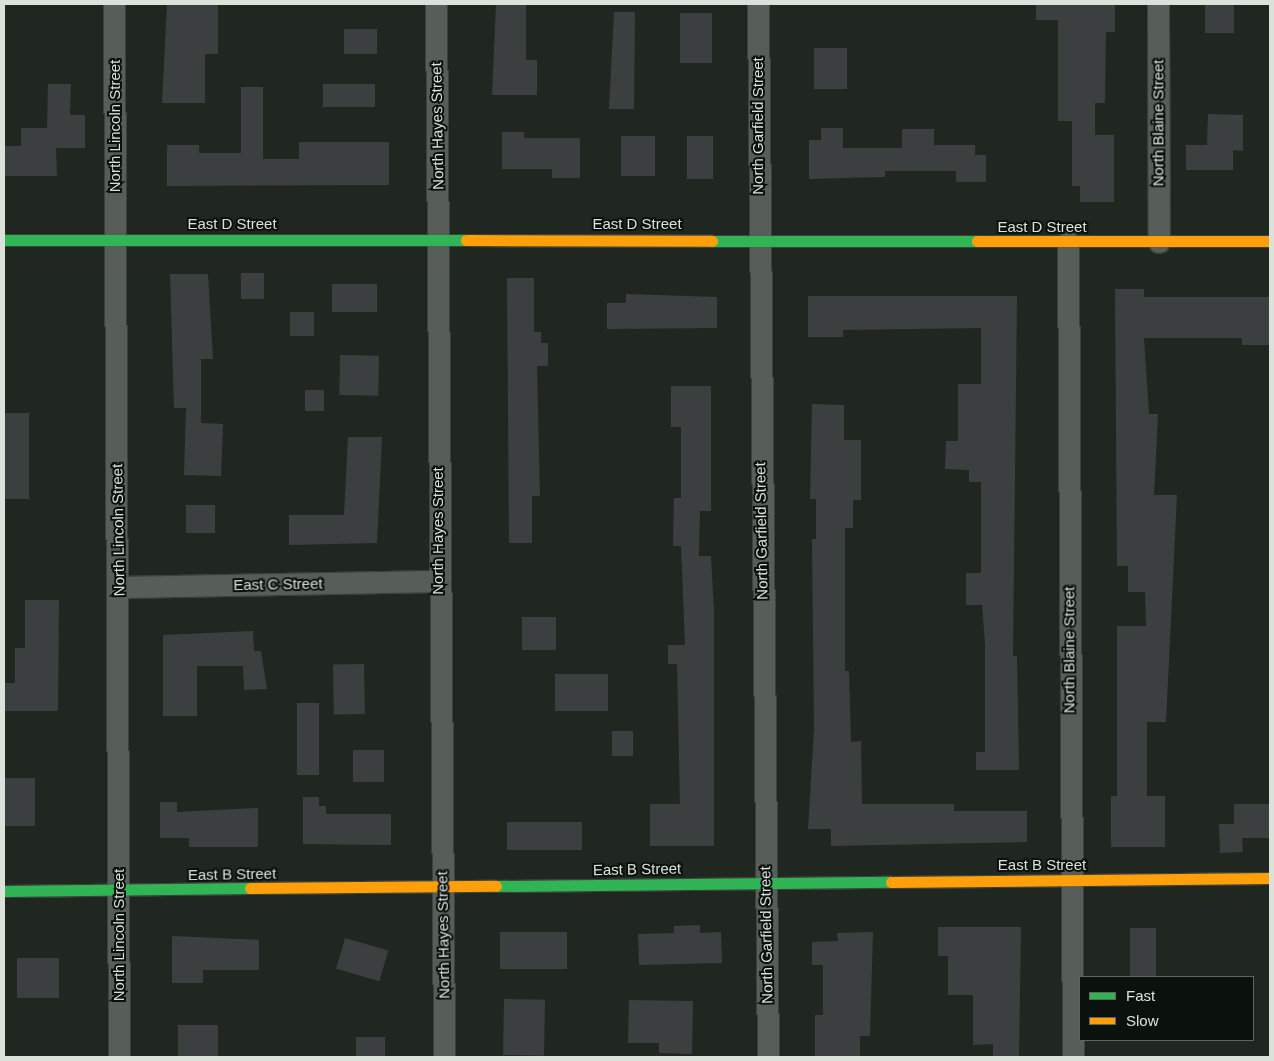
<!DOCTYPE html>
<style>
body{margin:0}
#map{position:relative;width:1274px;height:1061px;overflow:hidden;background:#202721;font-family:Helvetica,sans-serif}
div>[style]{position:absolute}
.building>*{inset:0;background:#3c3f3f;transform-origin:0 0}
.roads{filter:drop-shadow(1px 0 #3c423c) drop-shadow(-1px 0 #3c423c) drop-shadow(0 1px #3c423c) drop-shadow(0 -1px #3c423c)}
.street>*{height:21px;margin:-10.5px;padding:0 10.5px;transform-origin:10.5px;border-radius:10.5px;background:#575d58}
.fast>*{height:11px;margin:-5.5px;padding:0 5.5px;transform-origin:5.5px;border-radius:5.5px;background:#30b455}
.slow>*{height:11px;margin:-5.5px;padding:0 5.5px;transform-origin:5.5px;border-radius:5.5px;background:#ff9f0a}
span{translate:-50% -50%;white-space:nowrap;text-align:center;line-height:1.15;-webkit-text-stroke:4px #0b110c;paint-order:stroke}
.street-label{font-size:15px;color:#dae2da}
.frame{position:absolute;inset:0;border:5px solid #dae2da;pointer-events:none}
.legend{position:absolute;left:1079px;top:976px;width:175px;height:65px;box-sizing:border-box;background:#0b110c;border:1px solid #5e655e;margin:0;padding:6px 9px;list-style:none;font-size:15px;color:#dae2da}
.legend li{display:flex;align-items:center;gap:10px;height:25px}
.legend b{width:25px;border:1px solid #5e655e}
</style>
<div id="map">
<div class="building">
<i style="clip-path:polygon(167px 4px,218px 4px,218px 54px,205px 54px,205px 103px,162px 103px)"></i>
<i style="clip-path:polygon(496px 4px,526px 4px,526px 60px,537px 60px,537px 95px,492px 95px)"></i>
<i style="clip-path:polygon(1036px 4px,1115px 4px,1115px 32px,1106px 32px,1105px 103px,1095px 103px,1095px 135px,1114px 135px,1114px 202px,1080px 202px,1080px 186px,1072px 186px,1072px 121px,1058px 121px,1058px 20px,1036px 20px)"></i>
<i style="left:1205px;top:4px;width:29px;height:29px"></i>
<i style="clip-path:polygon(614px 12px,635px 12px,634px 109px,609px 109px)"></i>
<i style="left:680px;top:13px;width:32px;height:50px"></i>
<i style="left:344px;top:29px;width:33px;height:25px"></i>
<i style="left:814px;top:48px;width:33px;height:41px"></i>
<i style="clip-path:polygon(48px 84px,71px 84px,70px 115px,85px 115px,85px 148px,56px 148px,57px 176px,4px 176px,4px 146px,21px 146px,21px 128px,47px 128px)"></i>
<i style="left:323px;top:84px;width:52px;height:23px"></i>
<i style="clip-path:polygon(241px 87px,263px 87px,263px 159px,299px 159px,299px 142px,389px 142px,389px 185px,167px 186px,167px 145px,199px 145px,199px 153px,241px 153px)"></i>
<i style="clip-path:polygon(1208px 114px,1243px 115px,1243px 151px,1233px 150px,1233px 170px,1186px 170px,1186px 145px,1207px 145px)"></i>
<i style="clip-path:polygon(821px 128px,843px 128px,843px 148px,902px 148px,902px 129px,934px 129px,934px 145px,975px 145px,975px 155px,986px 155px,986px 182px,956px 182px,956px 171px,885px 171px,885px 177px,809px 179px,809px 140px,821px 140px)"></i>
<i style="clip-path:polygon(502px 132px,524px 132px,524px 138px,580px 138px,580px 178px,552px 178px,552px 169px,502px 169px)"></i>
<i style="left:621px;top:136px;width:34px;height:40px"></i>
<i style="left:687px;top:136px;width:26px;height:43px"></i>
<i style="left:241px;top:273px;width:23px;height:26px"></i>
<i style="clip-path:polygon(170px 274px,208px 274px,213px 359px,201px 359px,201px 423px,223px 424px,221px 476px,184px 475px,186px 408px,174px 408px)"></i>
<i style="clip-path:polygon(507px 278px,534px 278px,534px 332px,541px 332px,541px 343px,548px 343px,548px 366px,537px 366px,540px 496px,532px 496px,532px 543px,509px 543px)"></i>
<i style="left:332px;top:284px;width:45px;height:28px"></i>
<i style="clip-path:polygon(1115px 289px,1144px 289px,1144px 297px,1270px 297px,1270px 345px,1242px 345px,1242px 338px,1144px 338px,1149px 414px,1158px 414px,1154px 495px,1177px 495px,1166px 722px,1147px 722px,1147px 796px,1165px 796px,1165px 847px,1111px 847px,1111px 796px,1117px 796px,1117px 626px,1146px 626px,1145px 592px,1128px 592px,1128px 566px,1117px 566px)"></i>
<i style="clip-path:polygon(626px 294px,717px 297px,717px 328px,607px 329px,607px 303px,626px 303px)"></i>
<i style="clip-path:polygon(808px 296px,1017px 296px,1013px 656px,1017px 656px,1019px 770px,976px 770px,976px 752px,985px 752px,985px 644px,982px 605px,966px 605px,966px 573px,981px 573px,981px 482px,969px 482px,969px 470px,945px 469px,946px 441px,958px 441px,958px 384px,981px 384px,981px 328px,843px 330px,843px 337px,808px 337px)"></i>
<i style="left:290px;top:312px;width:24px;height:24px"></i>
<i style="left:340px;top:355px;width:39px;height:40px;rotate:1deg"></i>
<i style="clip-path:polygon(671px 386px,711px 386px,711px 511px,700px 511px,699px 556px,711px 556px,714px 611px,714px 846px,650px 846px,650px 804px,680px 804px,677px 664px,668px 664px,668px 645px,685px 645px,681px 546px,673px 546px,674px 498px,681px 498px,681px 427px,671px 427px)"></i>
<i style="left:305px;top:390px;width:19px;height:21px"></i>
<i style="clip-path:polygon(812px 404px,844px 405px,844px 440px,861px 440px,861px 500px,853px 500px,853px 528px,845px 528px,845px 671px,849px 671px,851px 742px,861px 741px,862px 804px,954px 804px,954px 811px,1027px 811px,1027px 842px,831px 846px,831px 829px,808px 829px,814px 730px,812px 539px,816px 539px,816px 499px,810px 499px)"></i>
<i style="left:4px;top:413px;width:25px;height:86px"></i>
<i style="clip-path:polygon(348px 437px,382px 437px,377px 543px,289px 545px,289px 515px,344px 515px)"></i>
<i style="left:186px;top:505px;width:29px;height:28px"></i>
<i style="clip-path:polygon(25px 600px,59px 600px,58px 711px,4px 711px,4px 683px,15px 683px,15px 648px,25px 648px)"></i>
<i style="left:522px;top:617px;width:34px;height:33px"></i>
<i style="clip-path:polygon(253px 631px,254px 651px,261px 651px,267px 689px,244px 690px,243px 666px,197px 666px,197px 716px,163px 716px,163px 635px)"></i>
<i style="left:364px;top:664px;width:50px;height:31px;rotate:89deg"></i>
<i style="left:555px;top:674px;width:53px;height:37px"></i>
<i style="left:297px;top:703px;width:22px;height:72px"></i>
<i style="left:612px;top:731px;width:21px;height:25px"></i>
<i style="left:353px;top:750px;width:31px;height:32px"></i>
<i style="left:4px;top:778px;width:31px;height:48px"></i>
<i style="clip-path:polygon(303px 797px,319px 797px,319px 806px,326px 806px,326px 814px,391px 814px,391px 845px,303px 844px)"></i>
<i style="clip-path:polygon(160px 802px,177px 802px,177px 812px,258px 808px,258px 847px,189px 847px,189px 838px,160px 838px)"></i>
<i style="clip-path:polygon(1234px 804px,1270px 804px,1270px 838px,1242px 838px,1243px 852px,1220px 853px,1219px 824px,1234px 824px)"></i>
<i style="left:507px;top:822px;width:75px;height:28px"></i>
<i style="clip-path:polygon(700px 925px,700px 933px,721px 932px,722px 963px,639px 965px,638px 934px,674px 933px,674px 926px)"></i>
<i style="clip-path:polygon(938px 927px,1021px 927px,1019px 1057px,993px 1057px,993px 1044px,973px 1045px,973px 995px,948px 995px,948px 956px,938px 956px)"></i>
<i style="left:1130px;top:928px;width:26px;height:49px"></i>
<i style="left:500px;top:932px;width:67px;height:37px"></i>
<i style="clip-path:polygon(873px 932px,870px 1036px,860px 1036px,860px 1057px,815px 1057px,815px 1015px,823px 1015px,823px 965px,812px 965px,812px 942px,838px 941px,837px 933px)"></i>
<i style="clip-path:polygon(172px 936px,259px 940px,259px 970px,203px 970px,203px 983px,172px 983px)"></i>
<i style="left:345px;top:938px;width:45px;height:32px;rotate:16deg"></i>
<i style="left:17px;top:958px;width:42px;height:40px"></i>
<i style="left:504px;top:999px;width:41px;height:56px;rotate:1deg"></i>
<i style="clip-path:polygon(629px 1000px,693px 1001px,692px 1054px,659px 1053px,659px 1043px,628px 1043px)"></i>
<i style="left:178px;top:1025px;width:40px;height:32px"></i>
<i style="left:356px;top:1037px;width:29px;height:20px"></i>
</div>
<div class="roads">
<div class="street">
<i style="left:114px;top:4px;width:1053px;rotate:89.73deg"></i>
<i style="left:436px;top:4px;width:1053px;rotate:89.56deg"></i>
<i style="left:758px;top:4px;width:1053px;rotate:89.46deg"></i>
<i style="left:1158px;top:4px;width:238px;rotate:89.8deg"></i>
<i style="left:1068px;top:242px;width:815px;rotate:89.65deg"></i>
<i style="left:119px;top:587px;width:319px;rotate:-1.1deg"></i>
</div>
<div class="fast">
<i style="left:4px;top:240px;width:462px"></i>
<i style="left:712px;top:241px;width:265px"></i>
<i style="left:496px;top:886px;width:395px;rotate:-0.6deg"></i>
<i style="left:4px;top:891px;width:246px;rotate:-0.7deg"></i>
</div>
<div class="slow">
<i style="left:466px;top:240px;width:246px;rotate:0.2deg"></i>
<i style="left:977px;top:241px;width:293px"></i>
<i style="left:891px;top:882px;width:379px;rotate:-0.6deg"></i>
<i style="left:250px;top:888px;width:246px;rotate:-0.5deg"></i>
</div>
</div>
<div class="street-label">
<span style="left:1158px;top:123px;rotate:-90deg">North Blaine Street</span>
<span style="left:115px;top:126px;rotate:-90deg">North Lincoln Street</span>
<span style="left:437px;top:126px;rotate:-91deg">North Hayes Street</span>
<span style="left:758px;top:126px;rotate:-90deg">North Garfield Street</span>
<span style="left:232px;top:224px">East D Street</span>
<span style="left:637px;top:224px">East D Street</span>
<span style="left:1042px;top:227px">East D Street</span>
<span style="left:118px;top:530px;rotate:-91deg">North Lincoln Street</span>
<span style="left:438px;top:531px;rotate:-90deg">North Hayes Street</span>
<span style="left:761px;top:531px;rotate:-91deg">North Garfield Street</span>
<span style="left:278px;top:584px;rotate:-1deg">East C Street</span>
<span style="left:1069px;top:650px;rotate:-90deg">North Blaine Street</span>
<span style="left:1042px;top:865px">East B Street</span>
<span style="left:637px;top:869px;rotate:-1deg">East B Street</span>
<span style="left:232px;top:874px;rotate:-1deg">East B Street</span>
<span style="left:119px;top:935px;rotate:-90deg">North Lincoln Street</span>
<span style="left:443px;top:935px;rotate:-91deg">North Hayes Street</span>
<span style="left:766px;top:935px;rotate:-91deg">North Garfield Street</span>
</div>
<div class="frame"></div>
<ul class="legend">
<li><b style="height:6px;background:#30b455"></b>Fast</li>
<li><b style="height:6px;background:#ff9f0a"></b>Slow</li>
</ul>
</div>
